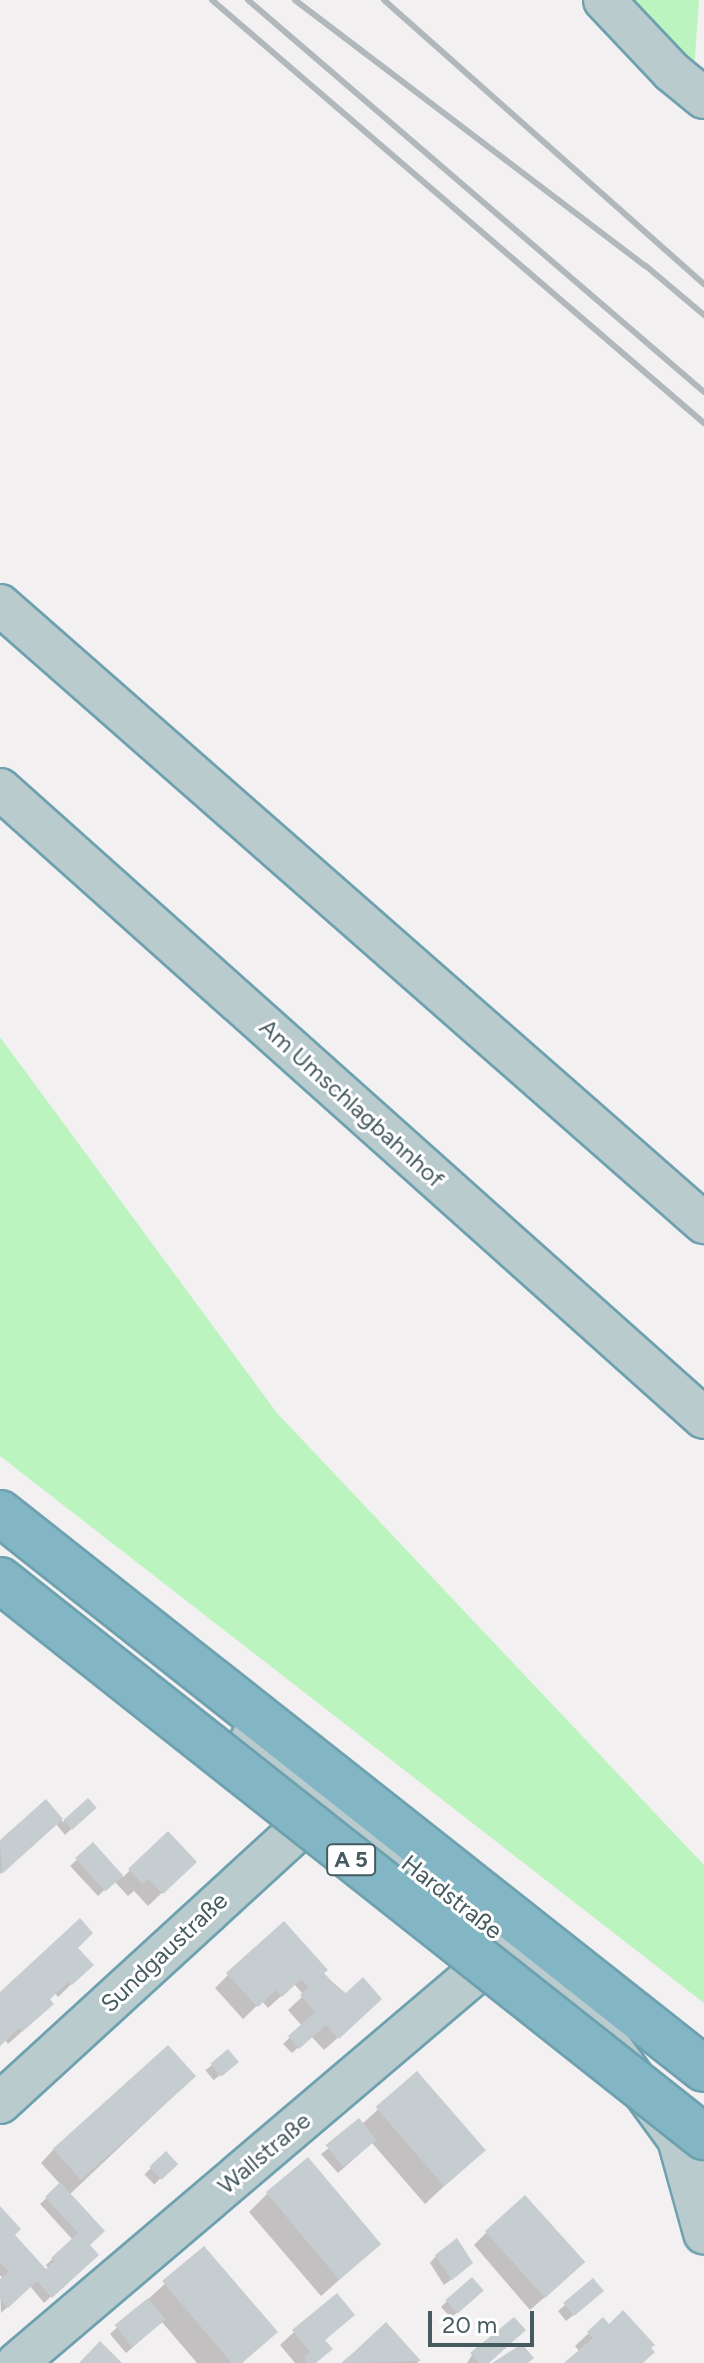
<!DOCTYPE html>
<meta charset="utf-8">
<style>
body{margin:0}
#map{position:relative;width:704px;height:2363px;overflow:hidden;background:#f3f0f1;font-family:Figtree,sans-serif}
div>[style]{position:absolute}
.green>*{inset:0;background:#bbf4bf}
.shadow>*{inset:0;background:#0003;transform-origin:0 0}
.building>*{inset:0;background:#c6cdd0;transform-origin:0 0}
.roads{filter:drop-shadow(2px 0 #6ea1af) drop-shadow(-2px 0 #6ea1af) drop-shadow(0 2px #6ea1af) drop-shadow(0 -2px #6ea1af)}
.minor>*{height:40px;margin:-20px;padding:0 20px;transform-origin:20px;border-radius:20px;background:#bacbce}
.highway>*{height:44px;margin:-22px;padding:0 22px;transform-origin:22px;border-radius:22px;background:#83b6c4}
.rail>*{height:6px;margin:-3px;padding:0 3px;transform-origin:3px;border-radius:3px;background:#b1b8bb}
.bridges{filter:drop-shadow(2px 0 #6ea1af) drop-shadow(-2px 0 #6ea1af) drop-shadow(0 2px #6ea1af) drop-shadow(0 -2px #6ea1af)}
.highway-bridge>*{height:44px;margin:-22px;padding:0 22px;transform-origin:22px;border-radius:22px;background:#83b6c4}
span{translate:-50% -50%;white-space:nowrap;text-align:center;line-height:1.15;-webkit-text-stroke:6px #fff;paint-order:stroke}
.shield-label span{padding:2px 6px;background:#fff;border:2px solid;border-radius:6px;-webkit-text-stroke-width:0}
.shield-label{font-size:22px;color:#465b60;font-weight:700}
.street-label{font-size:24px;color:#465b60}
.scale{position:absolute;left:428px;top:2311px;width:106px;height:36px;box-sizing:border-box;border:4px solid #465b60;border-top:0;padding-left:10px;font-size:24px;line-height:28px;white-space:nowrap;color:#465b60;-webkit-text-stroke:6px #fff;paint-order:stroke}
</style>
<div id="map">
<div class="green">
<i style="clip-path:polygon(632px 0,699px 0,694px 70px)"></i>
<i style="clip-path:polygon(0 1037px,277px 1413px,704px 1865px,704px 2003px,0 1456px)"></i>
</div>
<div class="shadow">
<i style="clip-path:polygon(88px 1801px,94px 1808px,65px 1835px,56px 1824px,0 1874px,0 1843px,46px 1802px,63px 1822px)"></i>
<i style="clip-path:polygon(168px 1834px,194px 1862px,148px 1906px,134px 1891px,128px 1896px,114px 1881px,98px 1896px,70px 1866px,93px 1845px,123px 1877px)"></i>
<i style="clip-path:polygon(76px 1948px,91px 1965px,58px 1997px,55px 1993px,48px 2000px,38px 2017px,8px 2044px,5px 2040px,0 2046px,0 1995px)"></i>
<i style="clip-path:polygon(322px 1973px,367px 2012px,324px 2050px,311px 2036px,292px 2053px,283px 2044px,302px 2026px,288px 2010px,304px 1995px,294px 1984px,268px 2008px,262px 2001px,243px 2019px,215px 1988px,228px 1975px)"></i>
<i style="left:228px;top:2052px;width:13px;height:29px;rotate:51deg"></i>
<i style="clip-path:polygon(417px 2074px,483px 2150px,425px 2204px,372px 2143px,338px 2173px,321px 2154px,362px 2124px)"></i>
<i style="clip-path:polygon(180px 2090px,69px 2195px,87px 2246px,96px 2255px,44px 2303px,30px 2286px,1px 2313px,0 2282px,3px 2279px,0 2275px,0 2208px,12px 2235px,45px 2272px,49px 2269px,46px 2265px,73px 2240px,40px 2204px,61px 2185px,41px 2163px,54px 2149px)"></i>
<i style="left:165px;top:2154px;width:14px;height:29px;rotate:45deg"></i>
<i style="clip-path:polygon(268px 2193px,380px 2244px,321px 2296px,249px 2212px)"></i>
<i style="clip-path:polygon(487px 2232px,569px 2276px,530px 2310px,474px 2245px)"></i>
<i style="clip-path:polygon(204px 2248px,275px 2332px,242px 2363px,197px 2363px,162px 2322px,126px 2353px,110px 2334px)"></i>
<i style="clip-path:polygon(436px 2256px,464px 2270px,444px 2285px,430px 2263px)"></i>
<i style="clip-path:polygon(593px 2281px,595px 2298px,566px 2321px,558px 2311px)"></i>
<i style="clip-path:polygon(481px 2290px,451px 2318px,441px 2307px,447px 2301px)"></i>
<i style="clip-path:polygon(352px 2315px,324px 2341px,315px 2363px,295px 2363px,280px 2345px,294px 2332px)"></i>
<i style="clip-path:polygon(603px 2320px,641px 2363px,567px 2363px,580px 2352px,575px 2346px)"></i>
<i style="clip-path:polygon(386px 2325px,419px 2361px,417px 2363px,344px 2363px)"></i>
<i style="clip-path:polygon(472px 2355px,487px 2363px,467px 2363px)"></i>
</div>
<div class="building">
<i style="left:88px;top:1798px;width:13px;height:33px;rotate:48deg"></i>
<i style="clip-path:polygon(46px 1799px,63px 1819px,2px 1874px,0 1840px)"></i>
<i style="clip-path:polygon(168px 1831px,197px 1862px,163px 1894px,148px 1879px,143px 1884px,128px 1869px)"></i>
<i style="left:93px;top:1842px;width:45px;height:24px;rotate:48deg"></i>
<i style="clip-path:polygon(80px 1918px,93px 1933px,78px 1948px,94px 1965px,72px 1985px,69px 1982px,50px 1999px,54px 2004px,22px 2032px,19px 2028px,0 2046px,0 1992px)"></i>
<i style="clip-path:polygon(284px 1921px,328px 1970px,324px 1973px,339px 1989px,346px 1993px,363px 1977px,382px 1999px,339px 2039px,326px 2025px,299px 2049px,288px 2036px,315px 2012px,300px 1995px,309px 1987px,301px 1979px,282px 1997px,276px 1990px,258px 2007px,226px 1973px)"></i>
<i style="left:168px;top:2045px;width:42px;height:155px;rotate:48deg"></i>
<i style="left:228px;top:2049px;width:17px;height:23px;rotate:50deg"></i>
<i style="left:417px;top:2071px;width:105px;height:55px;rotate:49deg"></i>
<i style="left:359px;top:2118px;width:28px;height:43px;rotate:51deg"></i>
<i style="left:166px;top:2151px;width:18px;height:23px;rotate:47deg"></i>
<i style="left:308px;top:2157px;width:114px;height:55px;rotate:50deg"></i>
<i style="clip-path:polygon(60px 2182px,105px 2231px,90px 2245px,99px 2255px,52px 2298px,37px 2281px,8px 2308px,0 2299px,0 2279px,9px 2272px,0 2262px,0 2206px,21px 2229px,15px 2235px,46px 2269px,54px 2261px,51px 2258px,78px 2233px,45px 2197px)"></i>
<i style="left:525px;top:2195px;width:90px;height:54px;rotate:48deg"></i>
<i style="clip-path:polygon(457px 2238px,473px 2263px,452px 2280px,435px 2255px)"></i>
<i style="clip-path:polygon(204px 2246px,278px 2332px,242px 2363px,232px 2363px,162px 2281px)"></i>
<i style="left:472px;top:2277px;width:18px;height:35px;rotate:49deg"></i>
<i style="left:593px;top:2278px;width:17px;height:39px;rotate:50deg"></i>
<i style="clip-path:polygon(337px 2293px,355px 2315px,325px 2340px,333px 2349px,316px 2363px,308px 2363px,304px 2357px,310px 2352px,292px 2330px)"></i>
<i style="left:148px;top:2298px;width:28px;height:43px;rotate:51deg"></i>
<i style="clip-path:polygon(623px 2310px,655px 2345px,651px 2348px,655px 2352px,643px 2363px,564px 2363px,593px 2338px,587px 2332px,603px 2317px,609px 2324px)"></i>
<i style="clip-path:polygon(514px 2317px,526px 2330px,489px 2363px,479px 2363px,470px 2353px)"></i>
<i style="clip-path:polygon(386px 2322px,421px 2361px,341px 2363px,354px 2352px)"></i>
<i style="clip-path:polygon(100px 2341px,122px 2363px,79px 2363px)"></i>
<i style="clip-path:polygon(522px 2344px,534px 2358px,528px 2363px,492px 2363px)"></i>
</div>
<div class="roads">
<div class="minor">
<i style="left:604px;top:0;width:99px;rotate:46.6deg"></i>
<i style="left:672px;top:72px;width:41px;rotate:39.1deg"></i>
<i style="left:0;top:605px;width:937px;rotate:41.28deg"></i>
<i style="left:0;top:789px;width:944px;rotate:41.78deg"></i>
<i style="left:251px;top:1739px;width:200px;rotate:38.3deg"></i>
<i style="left:531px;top:1958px;width:43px;rotate:37.4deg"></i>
<i style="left:565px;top:1984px;width:192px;rotate:53.9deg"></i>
<i style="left:678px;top:2139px;width:98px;rotate:74.5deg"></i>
<i style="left:0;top:2103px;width:447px;rotate:-42.5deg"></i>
<i style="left:17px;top:2363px;width:648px;rotate:-40.37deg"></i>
</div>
<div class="highway">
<i style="left:0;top:1513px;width:897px;rotate:38.3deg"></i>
</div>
</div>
<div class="rail">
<i style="left:212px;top:0;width:649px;rotate:40.69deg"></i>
<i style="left:248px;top:0;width:601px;rotate:40.68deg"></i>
<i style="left:295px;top:0;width:440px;rotate:37.2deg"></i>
<i style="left:646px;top:266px;width:76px;rotate:40.2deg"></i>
<i style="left:384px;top:0;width:428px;rotate:41.6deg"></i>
</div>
<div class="bridges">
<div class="highway-bridge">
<i style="left:0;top:1580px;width:898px;rotate:38.35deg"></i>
</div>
</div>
<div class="shield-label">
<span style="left:351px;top:1860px">A 5</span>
</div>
<div class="street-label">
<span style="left:352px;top:1103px;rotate:42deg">Am Umschlagbahnhof</span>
<span style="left:452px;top:1897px;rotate:38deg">Hardstraße</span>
<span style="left:164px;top:1952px;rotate:-43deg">Sundgaustraße</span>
<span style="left:264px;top:2153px;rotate:-40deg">Wallstraße</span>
</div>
<div class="scale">20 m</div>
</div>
